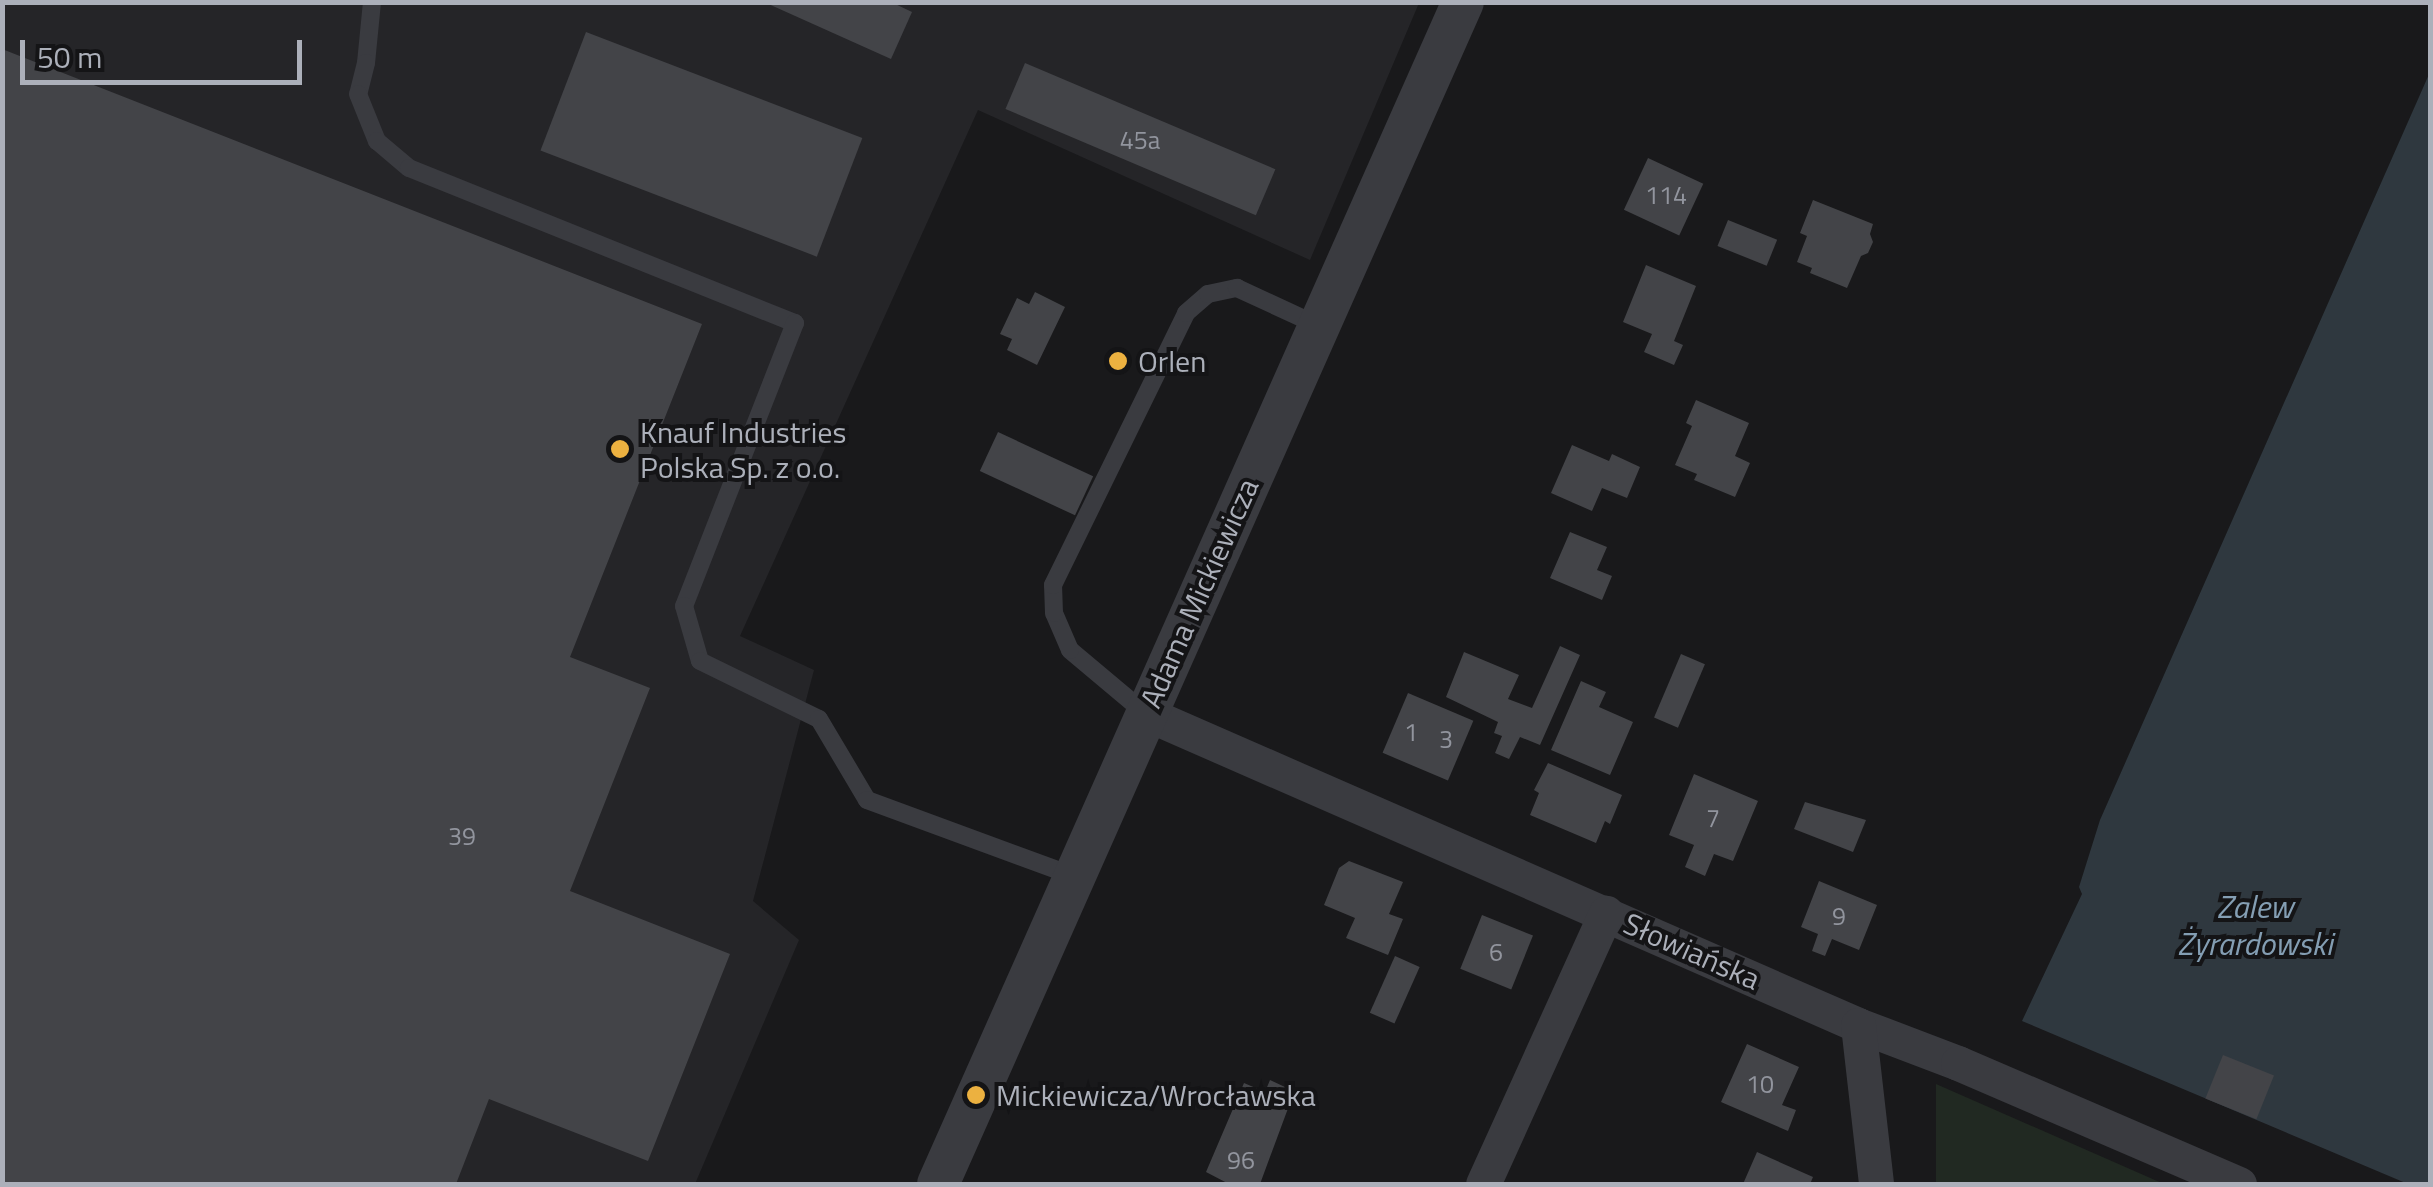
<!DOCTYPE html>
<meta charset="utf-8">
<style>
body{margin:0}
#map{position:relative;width:2433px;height:1187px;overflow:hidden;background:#19191b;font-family:"Titillium Web",sans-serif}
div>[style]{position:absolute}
.built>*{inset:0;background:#252528}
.green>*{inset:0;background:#212922}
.water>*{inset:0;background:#2f383f}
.building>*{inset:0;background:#434448;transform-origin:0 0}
.service>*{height:18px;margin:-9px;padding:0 9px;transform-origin:9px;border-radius:9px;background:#3a3b40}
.minor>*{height:35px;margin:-17.5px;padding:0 17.5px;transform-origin:17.5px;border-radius:17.5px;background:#3a3b40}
.tertiary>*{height:42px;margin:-21px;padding:0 21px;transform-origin:21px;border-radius:21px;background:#3a3b40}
.dots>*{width:28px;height:28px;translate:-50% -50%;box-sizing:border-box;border:5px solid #141416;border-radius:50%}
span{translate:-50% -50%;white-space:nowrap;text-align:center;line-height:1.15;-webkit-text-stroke:8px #141416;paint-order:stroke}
.number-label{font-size:25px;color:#92959e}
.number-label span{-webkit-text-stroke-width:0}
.poi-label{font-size:30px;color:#acb0ba}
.left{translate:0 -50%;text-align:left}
.street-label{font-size:30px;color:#acb0ba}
.water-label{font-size:32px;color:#849eb3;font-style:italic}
.frame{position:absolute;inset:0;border:5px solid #acb0ba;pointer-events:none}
.scale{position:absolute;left:20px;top:40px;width:282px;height:45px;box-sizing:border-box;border:5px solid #acb0ba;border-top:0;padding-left:12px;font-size:30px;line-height:35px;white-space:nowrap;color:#acb0ba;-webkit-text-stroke:8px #141416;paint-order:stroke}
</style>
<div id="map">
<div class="built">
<i style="clip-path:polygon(2px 3px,1419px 3px,1310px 260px,978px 110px,740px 636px,814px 670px,753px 901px,799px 940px,695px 1184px,3px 1184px)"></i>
</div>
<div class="green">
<i style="clip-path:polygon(1936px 1084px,2164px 1184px,1936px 1184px)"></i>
</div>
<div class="water">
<i style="clip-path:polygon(2430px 72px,2430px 1184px,2408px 1184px,2022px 1021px,2082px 894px,2079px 887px,2100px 820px)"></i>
</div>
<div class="building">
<i style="clip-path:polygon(764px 2px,891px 2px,912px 12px,891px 59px)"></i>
<i style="left:586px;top:32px;width:296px;height:127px;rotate:21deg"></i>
<i style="clip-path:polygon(2px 49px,702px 324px,570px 657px,650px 688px,570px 891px,730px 954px,648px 1161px,489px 1099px,456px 1184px,2px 1184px)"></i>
<i style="left:1025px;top:63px;width:272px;height:50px;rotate:23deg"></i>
<i style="left:1648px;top:158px;width:61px;height:57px;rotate:25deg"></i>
<i style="clip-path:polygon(1813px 200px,1873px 224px,1870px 234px,1873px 242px,1868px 253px,1861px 256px,1847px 288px,1810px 273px,1812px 268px,1797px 262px,1807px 236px,1800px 233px)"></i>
<i style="left:1728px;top:220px;width:53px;height:28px;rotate:22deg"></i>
<i style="clip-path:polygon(1646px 265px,1696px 286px,1674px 341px,1683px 345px,1674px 365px,1644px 352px,1652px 334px,1623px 322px)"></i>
<i style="clip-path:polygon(1035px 292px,1065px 307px,1037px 365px,1007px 350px,1012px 339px,1000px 334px,1017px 298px,1029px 304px)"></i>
<i style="clip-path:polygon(1696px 400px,1749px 423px,1735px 456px,1750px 463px,1735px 497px,1694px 480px,1697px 474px,1675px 465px,1692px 426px,1686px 423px)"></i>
<i style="left:998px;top:432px;width:105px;height:43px;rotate:25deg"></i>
<i style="clip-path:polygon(1572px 445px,1609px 461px,1612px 454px,1640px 467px,1627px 498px,1602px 488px,1592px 511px,1551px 493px)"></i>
<i style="clip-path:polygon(1570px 532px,1607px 547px,1597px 570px,1612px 576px,1602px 600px,1550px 578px)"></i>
<i style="clip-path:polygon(1560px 646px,1580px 655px,1540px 745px,1520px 737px,1509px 759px,1495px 753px,1502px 736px,1494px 733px,1498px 722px,1446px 697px,1464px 652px,1519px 675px,1508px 699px,1532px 708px)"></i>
<i style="left:1681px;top:654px;width:26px;height:69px;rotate:23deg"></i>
<i style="clip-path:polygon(1581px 681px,1606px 692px,1599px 707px,1633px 722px,1610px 775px,1551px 750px)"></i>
<i style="left:1408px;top:693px;width:71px;height:65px;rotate:23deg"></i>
<i style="clip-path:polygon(1548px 763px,1622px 795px,1610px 824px,1605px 821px,1596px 843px,1530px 815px,1539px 793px,1534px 790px)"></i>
<i style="clip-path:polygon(1694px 774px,1758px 801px,1733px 861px,1714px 854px,1705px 876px,1685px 867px,1694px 845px,1669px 835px)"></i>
<i style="clip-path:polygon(1805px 802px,1866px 820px,1853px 852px,1794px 829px)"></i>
<i style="clip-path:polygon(1349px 861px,1403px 882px,1389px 914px,1403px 919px,1388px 955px,1346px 938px,1355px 918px,1324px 905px,1339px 868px)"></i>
<i style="clip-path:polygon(1819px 881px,1877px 905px,1859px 950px,1832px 939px,1825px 956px,1812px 951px,1818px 934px,1801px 927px)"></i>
<i style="left:1482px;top:915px;width:55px;height:58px;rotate:22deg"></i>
<i style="left:1395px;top:956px;width:27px;height:62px;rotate:24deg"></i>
<i style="clip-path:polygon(1747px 1044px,1799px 1067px,1782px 1105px,1796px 1110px,1788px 1131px,1721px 1102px)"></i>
<i style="left:2223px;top:1055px;width:55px;height:47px;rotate:22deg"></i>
<i style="clip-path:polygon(1270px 1080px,1285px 1087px,1280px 1099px,1290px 1103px,1260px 1184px,1229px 1184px,1206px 1172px,1244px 1083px,1265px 1092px)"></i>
<i style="clip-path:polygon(1757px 1152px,1813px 1177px,1810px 1184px,1743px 1184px)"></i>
</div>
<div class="service">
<i style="left:372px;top:2px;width:61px;rotate:95.6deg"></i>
<i style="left:366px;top:63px;width:32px;rotate:104deg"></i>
<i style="left:358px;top:94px;width:51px;rotate:68deg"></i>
<i style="left:377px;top:141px;width:42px;rotate:40.2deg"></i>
<i style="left:409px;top:168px;width:416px;rotate:21.9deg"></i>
<i style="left:795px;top:323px;width:304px;rotate:111.4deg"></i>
<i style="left:684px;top:606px;width:57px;rotate:73.8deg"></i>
<i style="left:700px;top:661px;width:132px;rotate:26deg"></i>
<i style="left:819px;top:719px;width:94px;rotate:59.3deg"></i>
<i style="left:867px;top:800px;width:221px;rotate:20.2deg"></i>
<i style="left:1145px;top:713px;width:98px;rotate:-140deg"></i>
<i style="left:1070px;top:650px;width:40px;rotate:-113.4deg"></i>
<i style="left:1054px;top:613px;width:28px;rotate:-92deg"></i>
<i style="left:1053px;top:585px;width:303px;rotate:-63.9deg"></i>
<i style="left:1186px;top:313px;width:29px;rotate:-41deg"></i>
<i style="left:1208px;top:294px;width:30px;rotate:-12deg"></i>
<i style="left:1237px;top:288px;width:88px;rotate:24.8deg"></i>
</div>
<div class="minor">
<i style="left:1145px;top:713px;width:778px;rotate:23.63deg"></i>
<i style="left:1858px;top:1025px;width:107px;rotate:20.8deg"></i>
<i style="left:1958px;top:1063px;width:306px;rotate:23.3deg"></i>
<i style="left:1858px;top:1025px;width:160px;rotate:83.5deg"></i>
<i style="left:1483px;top:1184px;width:298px;rotate:-65.6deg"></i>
</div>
<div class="tertiary">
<i style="left:938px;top:1184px;width:1293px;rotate:-66.05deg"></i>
</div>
<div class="dots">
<i style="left:1118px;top:361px;background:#ecb140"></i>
<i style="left:620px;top:449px;background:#ecb140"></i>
<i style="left:976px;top:1095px;background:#ecb140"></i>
</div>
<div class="number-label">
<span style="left:1140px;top:140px">45a</span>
<span style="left:1666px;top:195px">114</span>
<span style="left:1411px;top:732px">1</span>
<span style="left:1446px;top:739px">3</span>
<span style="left:1713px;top:818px">7</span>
<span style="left:462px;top:836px">39</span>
<span style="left:1839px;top:916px">9</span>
<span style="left:1496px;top:952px">6</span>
<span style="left:1760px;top:1084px">10</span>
<span style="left:1241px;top:1160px">96</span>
</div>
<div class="poi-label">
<span class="left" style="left:1138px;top:361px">Orlen</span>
<span class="left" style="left:640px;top:449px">Knauf Industries<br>Polska Sp. z o.o.</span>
<span class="left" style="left:996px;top:1095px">Mickiewicza/Wrocławska</span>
</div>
<div class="street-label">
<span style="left:1199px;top:593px;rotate:-66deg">Adama Mickiewicza</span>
<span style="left:1692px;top:951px;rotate:24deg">Słowiańska</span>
</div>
<div class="water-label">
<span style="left:2255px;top:925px">Zalew<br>Żyrardowski</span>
</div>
<div class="frame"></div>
<div class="scale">50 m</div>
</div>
